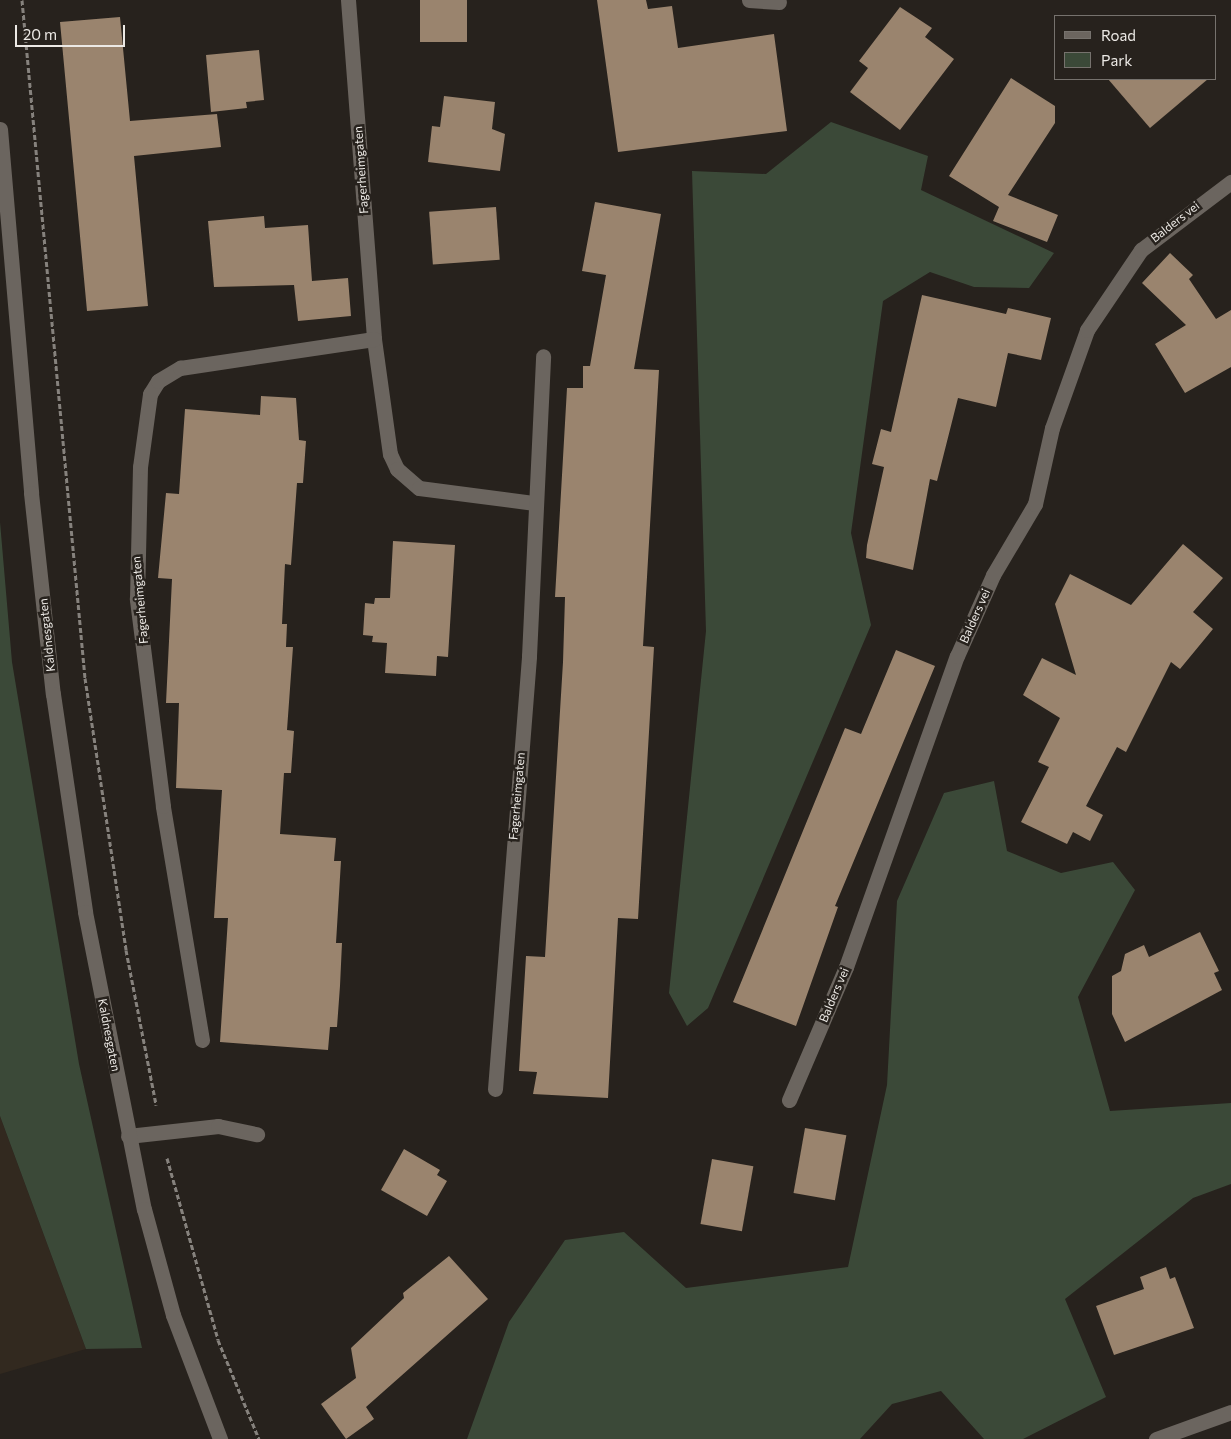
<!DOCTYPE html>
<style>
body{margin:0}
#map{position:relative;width:1231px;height:1439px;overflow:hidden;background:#27221d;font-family:Commissioner,sans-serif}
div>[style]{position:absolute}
.built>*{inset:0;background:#32291f}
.green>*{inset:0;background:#3b4938}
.building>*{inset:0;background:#9a846e;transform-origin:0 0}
.path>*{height:3px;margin-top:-1.5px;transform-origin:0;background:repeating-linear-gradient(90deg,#86827d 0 5px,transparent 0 7.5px)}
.lane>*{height:15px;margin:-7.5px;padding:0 7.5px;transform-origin:7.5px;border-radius:7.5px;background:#6b655f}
.street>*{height:15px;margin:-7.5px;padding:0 7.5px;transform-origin:7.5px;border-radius:7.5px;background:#6b655f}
.secondary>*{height:15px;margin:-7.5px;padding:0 7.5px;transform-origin:7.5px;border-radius:7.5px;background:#6b655f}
span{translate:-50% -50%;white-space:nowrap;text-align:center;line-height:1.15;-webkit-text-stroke:5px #27221d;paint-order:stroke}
.street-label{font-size:12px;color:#ece9e5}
.legend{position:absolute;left:1054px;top:15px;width:162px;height:65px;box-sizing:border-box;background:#27221d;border:1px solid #76726d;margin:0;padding:6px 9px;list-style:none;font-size:15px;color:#ece9e5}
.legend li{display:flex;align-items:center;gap:10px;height:25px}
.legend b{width:25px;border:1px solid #76726d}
.scale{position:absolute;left:15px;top:25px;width:110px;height:22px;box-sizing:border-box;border:2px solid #ece9e5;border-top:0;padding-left:6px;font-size:15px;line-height:18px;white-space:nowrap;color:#ece9e5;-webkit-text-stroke:4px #27221d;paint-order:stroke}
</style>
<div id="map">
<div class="built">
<i style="clip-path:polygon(0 1116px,86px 1349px,0 1374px)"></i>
</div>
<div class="green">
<i style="clip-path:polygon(831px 122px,928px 156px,921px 190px,1054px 253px,1029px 288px,974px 287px,930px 272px,883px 301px,851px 533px,871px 625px,708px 1008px,687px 1026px,669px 993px,706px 631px,692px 171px,766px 174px)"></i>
<i style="clip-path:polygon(0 522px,12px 662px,79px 1064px,142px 1348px,86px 1349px,0 1116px)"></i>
<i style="clip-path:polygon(994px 781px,1007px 851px,1061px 873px,1113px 862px,1135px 890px,1078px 997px,1110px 1111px,1231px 1103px,1231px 1184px,1193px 1198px,1065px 1299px,1106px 1397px,1023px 1439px,984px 1439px,941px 1391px,892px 1404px,860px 1439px,467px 1439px,509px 1322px,565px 1240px,624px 1232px,686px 1288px,848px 1267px,887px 1085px,897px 901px,944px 793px)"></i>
</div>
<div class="building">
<i style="left:420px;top:0;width:47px;height:42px"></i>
<i style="clip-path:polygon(597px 0,646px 0,648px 9px,672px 6px,678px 48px,774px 34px,787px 131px,618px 152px)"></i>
<i style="clip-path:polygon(900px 7px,932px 28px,925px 37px,954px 59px,900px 130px,850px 92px,868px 68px,859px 61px)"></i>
<i style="clip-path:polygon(120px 17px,130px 121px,217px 114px,221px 147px,134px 156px,148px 306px,87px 311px,60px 22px)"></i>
<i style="clip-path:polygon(259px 50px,264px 100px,246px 102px,247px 108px,211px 112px,206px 55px)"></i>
<i style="clip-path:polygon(1011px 78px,1055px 106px,1055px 123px,1008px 195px,1058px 215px,1047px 242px,993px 221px,999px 207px,949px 176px)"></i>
<i style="clip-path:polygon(1108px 79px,1208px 79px,1150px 128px)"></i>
<i style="clip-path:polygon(444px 96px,495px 102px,492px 129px,505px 134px,500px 171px,428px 162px,432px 126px,440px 127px)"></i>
<i style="clip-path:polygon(595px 202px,661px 214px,634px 369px,659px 370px,643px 646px,654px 647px,638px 919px,618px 918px,608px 1098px,533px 1094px,537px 1072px,519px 1071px,526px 956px,545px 957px,563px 662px,565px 597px,555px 597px,567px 388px,583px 388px,583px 366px,590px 366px,606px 275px,582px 271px)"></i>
<i style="left:496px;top:207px;width:53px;height:67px;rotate:86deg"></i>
<i style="clip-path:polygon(264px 216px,265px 228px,308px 225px,312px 281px,348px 278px,351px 316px,298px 321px,294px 285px,214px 287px,208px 221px)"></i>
<i style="clip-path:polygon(1170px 253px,1193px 275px,1189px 279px,1216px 319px,1231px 310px,1231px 367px,1185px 393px,1155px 344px,1186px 325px,1142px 283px)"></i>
<i style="clip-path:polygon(922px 295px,1006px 314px,1008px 308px,1051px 318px,1041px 360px,1008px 353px,996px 407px,958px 398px,937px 481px,930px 479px,913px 570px,866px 558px,867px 545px,884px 467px,872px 464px,881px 429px,891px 432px)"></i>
<i style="clip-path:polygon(261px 396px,296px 398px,299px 440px,306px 441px,303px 483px,297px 483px,291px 565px,285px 564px,282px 624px,287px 624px,286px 647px,293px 647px,287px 730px,294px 731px,291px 773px,284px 773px,280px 834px,336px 838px,334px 861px,341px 861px,336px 943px,342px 943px,340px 986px,337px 1027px,330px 1027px,328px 1050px,220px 1042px,228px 918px,214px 918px,222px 790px,176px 788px,179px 703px,166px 703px,172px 579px,158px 578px,166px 493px,179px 494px,185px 409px,260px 415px)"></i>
<i style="clip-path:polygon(393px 541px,455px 545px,448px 657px,437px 656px,436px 676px,385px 673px,387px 643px,372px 642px,373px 636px,363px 635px,365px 603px,374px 604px,375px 598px,390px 598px)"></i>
<i style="clip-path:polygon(1183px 544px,1223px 578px,1193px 612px,1213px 629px,1180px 669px,1171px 662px,1126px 752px,1117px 747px,1086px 806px,1103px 815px,1090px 841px,1073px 832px,1067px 844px,1021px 822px,1049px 767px,1038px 762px,1060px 718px,1023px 695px,1042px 658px,1076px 675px,1055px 604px,1070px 574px,1131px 605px)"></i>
<i style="clip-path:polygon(896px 650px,935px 666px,835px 906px,838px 907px,796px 1026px,733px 1002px,845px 728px,861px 734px)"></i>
<i style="clip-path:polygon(1200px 932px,1219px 971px,1214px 973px,1222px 990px,1125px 1042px,1112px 1014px,1112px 976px,1121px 971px,1125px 954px,1144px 945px,1149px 957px)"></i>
<i style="left:805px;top:1128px;width:42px;height:66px;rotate:10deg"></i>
<i style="clip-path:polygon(404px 1149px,440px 1170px,437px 1175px,447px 1181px,427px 1216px,381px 1190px)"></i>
<i style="left:712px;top:1159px;width:42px;height:66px;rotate:10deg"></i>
<i style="clip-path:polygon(449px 1256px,488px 1299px,366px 1407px,374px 1419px,346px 1439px,321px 1404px,356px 1378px,351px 1348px,404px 1298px,403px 1293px)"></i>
<i style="clip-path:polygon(1166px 1267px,1170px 1279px,1175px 1277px,1194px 1328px,1114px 1355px,1096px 1306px,1144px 1289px,1140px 1277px)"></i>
</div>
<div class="path">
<i style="left:22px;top:0;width:681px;rotate:84.69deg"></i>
<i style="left:85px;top:678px;width:275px;rotate:81.4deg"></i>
<i style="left:126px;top:950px;width:158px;rotate:79deg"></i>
<i style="left:167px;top:1158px;width:189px;rotate:74.3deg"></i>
<i style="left:218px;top:1340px;width:107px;rotate:67.5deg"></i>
</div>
<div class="lane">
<i style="left:128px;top:1136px;width:91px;rotate:-6.3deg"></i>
<i style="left:218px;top:1126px;width:40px;rotate:12deg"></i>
</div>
<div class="street">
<i style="left:348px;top:0;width:340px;rotate:85.6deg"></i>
<i style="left:374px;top:339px;width:116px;rotate:82.1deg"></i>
<i style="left:390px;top:454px;width:17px;rotate:65deg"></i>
<i style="left:397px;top:469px;width:29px;rotate:41deg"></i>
<i style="left:419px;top:488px;width:117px;rotate:7.4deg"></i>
<i style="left:749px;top:0;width:30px;rotate:4deg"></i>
<i style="left:202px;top:1040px;width:237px;rotate:-99.5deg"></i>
<i style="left:163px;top:806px;width:209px;rotate:-97.2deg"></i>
<i style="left:137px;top:599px;width:132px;rotate:-88.7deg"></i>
<i style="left:140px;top:467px;width:74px;rotate:-82.2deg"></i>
<i style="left:150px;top:394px;width:15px;rotate:-58deg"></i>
<i style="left:158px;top:381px;width:26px;rotate:-31deg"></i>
<i style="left:180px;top:368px;width:196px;rotate:-8.5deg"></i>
<i style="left:495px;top:1089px;width:434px;rotate:-85.5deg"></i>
<i style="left:529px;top:656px;width:300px;rotate:-87.3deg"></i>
<i style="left:789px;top:1100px;width:145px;rotate:-66.8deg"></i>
<i style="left:846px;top:967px;width:330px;rotate:-70.4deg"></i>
<i style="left:957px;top:656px;width:89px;rotate:-66deg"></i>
<i style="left:993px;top:575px;width:82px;rotate:-59.4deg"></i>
<i style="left:1035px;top:504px;width:78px;rotate:-77.4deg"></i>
<i style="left:1052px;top:428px;width:104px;rotate:-70.3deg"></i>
<i style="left:1087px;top:330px;width:97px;rotate:-56deg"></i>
<i style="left:1141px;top:250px;width:113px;rotate:-37.1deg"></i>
<i style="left:1156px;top:1439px;width:80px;rotate:-19.8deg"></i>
</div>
<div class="secondary">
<i style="left:0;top:129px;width:365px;rotate:85.1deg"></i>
<i style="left:31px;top:493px;width:202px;rotate:83.8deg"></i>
<i style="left:53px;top:694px;width:220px;rotate:81.6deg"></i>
<i style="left:85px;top:912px;width:303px;rotate:78.8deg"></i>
<i style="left:144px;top:1209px;width:110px;rotate:74.7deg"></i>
<i style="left:173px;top:1315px;width:133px;rotate:69.2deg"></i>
</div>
<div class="street-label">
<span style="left:361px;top:170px;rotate:-94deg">Fagerheimgaten</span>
<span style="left:1175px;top:222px;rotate:-38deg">Balders vei</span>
<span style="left:140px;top:600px;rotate:-95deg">Fagerheimgaten</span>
<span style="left:975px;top:616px;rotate:-66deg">Balders vei</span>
<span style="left:47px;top:635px;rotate:-96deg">Kaldnesgaten</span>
<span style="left:517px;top:796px;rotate:-85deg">Fagerheimgaten</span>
<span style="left:834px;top:995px;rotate:-67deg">Balders vei</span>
<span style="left:109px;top:1035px;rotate:79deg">Kaldnesgaten</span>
</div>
<ul class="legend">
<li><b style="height:6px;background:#6b655f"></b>Road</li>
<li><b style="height:14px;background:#3b4938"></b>Park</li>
</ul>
<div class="scale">20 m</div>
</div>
